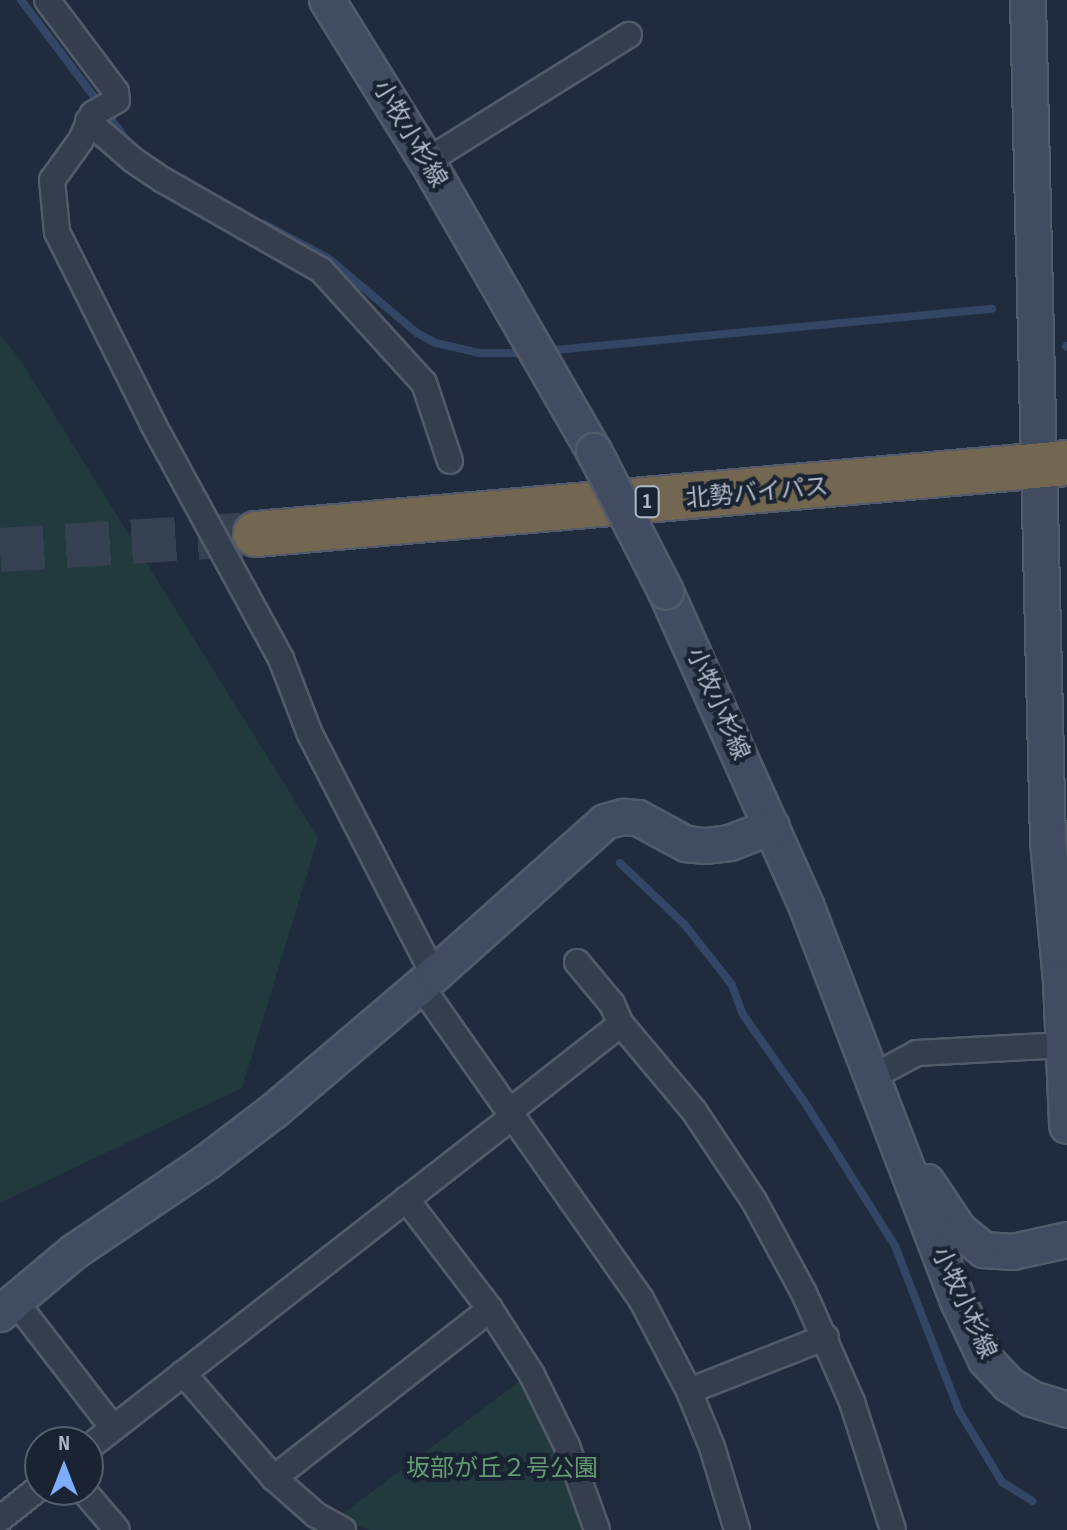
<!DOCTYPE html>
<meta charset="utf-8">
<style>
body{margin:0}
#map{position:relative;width:1067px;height:1530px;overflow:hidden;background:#202c3d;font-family:"Sofia Sans Condensed","Noto Sans JP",sans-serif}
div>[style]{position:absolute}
.green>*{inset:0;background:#223a3e}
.stream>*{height:8px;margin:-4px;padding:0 4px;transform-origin:4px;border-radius:4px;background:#334665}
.highway-tunnel>*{height:44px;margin-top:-22px;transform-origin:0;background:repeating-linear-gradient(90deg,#364152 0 44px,transparent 0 66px)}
.roads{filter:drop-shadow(2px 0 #535b6a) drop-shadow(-2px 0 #535b6a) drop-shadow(0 2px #535b6a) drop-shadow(0 -2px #535b6a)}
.street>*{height:24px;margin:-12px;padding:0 12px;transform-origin:12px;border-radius:12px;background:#343e4d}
.secondary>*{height:34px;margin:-17px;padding:0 17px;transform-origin:17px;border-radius:17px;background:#424c60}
.highway>*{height:44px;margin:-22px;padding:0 22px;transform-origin:22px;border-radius:22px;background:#736751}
.bridges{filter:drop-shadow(2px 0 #535b6a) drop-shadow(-2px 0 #535b6a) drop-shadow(0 2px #535b6a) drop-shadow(0 -2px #535b6a)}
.secondary-bridge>*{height:34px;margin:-17px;padding:0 17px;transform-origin:17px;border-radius:17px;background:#424c60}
span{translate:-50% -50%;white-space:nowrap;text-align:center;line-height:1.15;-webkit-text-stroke:8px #1a2331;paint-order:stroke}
.shield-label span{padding:2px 6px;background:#1a2331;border:2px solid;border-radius:6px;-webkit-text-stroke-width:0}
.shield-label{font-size:22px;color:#b0b8c9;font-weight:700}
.street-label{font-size:24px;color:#b0b8c9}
.park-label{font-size:24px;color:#659b73}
.north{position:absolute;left:24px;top:1426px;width:80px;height:80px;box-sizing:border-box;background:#1a2331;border:2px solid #565f6e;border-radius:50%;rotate:0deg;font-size:22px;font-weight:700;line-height:32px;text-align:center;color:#b0b8c9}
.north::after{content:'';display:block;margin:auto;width:28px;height:36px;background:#7eacff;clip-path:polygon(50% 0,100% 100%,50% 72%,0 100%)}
</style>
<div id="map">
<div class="green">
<i style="clip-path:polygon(0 335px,19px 358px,318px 838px,242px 1088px,0 1203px)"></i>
<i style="clip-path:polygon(524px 1378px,555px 1440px,588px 1530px,370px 1530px,337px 1518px)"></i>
</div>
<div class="stream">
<i style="left:21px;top:0;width:176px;rotate:52.9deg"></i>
<i style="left:264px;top:224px;width:72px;rotate:28deg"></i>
<i style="left:328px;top:258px;width:116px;rotate:40.1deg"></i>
<i style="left:417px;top:333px;width:21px;rotate:28deg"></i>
<i style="left:436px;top:343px;width:44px;rotate:13.1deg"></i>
<i style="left:479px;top:353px;width:44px"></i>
<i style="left:1066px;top:346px;width:1px;rotate:45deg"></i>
<i style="left:555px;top:350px;width:439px;rotate:-5.4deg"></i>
<i style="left:620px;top:863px;width:90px;rotate:43.6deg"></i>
<i style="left:685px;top:925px;width:76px;rotate:51.9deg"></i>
<i style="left:732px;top:985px;width:30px;rotate:70deg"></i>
<i style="left:742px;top:1013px;width:113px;rotate:55deg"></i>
<i style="left:807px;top:1106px;width:165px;rotate:57.8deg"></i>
<i style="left:895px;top:1246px;width:177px;rotate:68.8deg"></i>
<i style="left:959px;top:1411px;width:83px;rotate:58.8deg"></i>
<i style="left:1002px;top:1482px;width:36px;rotate:32deg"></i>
</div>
<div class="highway-tunnel">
<i style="left:0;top:550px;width:256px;rotate:-3.6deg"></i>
</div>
<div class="roads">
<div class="street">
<i style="left:47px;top:0;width:115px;rotate:53.1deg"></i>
<i style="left:116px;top:92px;width:8px;rotate:83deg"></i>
<i style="left:117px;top:100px;width:28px;rotate:150deg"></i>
<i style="left:93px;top:114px;width:29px;rotate:115deg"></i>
<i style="left:81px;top:140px;width:49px;rotate:125.9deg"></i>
<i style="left:52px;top:180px;width:52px;rotate:84.5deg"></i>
<i style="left:57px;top:232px;width:215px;rotate:63.4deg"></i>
<i style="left:153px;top:424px;width:268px;rotate:61.4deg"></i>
<i style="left:281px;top:659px;width:80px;rotate:68.9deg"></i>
<i style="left:310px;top:734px;width:271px;rotate:62.8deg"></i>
<i style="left:88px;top:121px;width:60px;rotate:40.9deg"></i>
<i style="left:133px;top:160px;width:36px;rotate:34deg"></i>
<i style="left:163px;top:180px;width:182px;rotate:29.7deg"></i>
<i style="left:321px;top:270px;width:153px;rotate:47.7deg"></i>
<i style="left:424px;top:383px;width:82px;rotate:71.6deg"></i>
<i style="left:427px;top:161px;width:238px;rotate:-32deg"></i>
<i style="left:577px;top:962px;width:55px;rotate:50.2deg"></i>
<i style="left:612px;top:1004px;width:22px;rotate:66deg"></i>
<i style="left:421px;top:986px;width:383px;rotate:54.9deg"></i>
<i style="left:641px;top:1299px;width:104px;rotate:62.4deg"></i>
<i style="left:689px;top:1391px;width:61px;rotate:67.7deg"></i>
<i style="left:712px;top:1447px;width:87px;rotate:73.2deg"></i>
<i style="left:874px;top:1076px;width:49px;rotate:-28.1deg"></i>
<i style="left:917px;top:1053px;width:147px;rotate:-3.1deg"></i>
<i style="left:509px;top:1112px;width:142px;rotate:-38.2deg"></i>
<i style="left:621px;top:1024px;width:114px;rotate:50deg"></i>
<i style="left:694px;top:1111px;width:108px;rotate:56.3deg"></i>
<i style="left:754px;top:1201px;width:105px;rotate:61.5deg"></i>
<i style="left:804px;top:1293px;width:119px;rotate:66.2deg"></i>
<i style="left:852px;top:1402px;width:134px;rotate:72.2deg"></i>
<i style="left:406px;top:1199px;width:138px;rotate:52.6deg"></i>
<i style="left:490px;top:1309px;width:78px;rotate:57.5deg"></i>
<i style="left:532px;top:1375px;width:79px;rotate:63.8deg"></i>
<i style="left:567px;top:1446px;width:89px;rotate:70.3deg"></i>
<i style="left:15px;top:1301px;width:160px;rotate:52.3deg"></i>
<i style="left:183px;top:1373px;width:139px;rotate:49.1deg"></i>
<i style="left:274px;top:1478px;width:56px;rotate:41.4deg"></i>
<i style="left:316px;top:1515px;width:31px;rotate:29deg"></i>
<i style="left:689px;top:1391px;width:147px;rotate:-21.5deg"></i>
<i style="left:88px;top:1448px;width:538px;rotate:-37.98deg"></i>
<i style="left:274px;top:1478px;width:274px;rotate:-38deg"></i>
<i style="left:83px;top:1490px;width:52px;rotate:49.6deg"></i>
<i style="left:0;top:1519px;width:51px;rotate:-38.7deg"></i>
</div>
<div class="secondary">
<i style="left:327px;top:0;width:190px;rotate:58.2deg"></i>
<i style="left:427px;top:161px;width:335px;rotate:60.1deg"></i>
<i style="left:1028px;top:0;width:841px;rotate:88.64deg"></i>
<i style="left:1048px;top:841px;width:140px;rotate:84.7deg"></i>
<i style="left:1061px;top:980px;width:146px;rotate:87.6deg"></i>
<i style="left:666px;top:592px;width:343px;rotate:65.9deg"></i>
<i style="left:806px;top:905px;width:424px;rotate:69deg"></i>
<i style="left:958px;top:1301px;width:65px;rotate:64.6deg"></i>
<i style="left:986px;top:1360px;width:33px;rotate:47deg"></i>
<i style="left:1008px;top:1384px;width:28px;rotate:32deg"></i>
<i style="left:1032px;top:1399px;width:37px;rotate:17deg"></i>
<i style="left:927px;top:1182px;width:58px;rotate:56.3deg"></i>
<i style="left:959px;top:1230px;width:32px;rotate:39deg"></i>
<i style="left:984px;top:1250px;width:29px;rotate:4deg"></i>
<i style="left:1013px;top:1252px;width:55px;rotate:-12.5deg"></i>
<i style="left:0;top:1314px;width:97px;rotate:-40deg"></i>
<i style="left:74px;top:1252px;width:161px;rotate:-34.1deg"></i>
<i style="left:207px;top:1162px;width:84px;rotate:-37.3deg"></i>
<i style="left:274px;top:1111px;width:210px;rotate:-40.4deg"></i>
<i style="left:434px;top:975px;width:229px;rotate:-41.8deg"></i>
<i style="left:605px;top:822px;width:19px;rotate:-16deg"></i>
<i style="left:623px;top:817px;width:15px;rotate:4deg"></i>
<i style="left:638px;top:818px;width:55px;rotate:28.4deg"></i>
<i style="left:686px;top:844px;width:20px;rotate:6deg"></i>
<i style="left:706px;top:846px;width:24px;rotate:-7deg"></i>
<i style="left:730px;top:843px;width:45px;rotate:-20.9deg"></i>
</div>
<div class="highway">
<i style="left:256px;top:534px;width:814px;rotate:-5deg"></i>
</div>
</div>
<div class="bridges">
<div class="secondary-bridge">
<i style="left:594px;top:451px;width:158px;rotate:62.9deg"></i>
</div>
</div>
<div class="shield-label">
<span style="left:647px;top:502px">1</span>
</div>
<div class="street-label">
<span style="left:410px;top:134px;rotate:59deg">小牧小杉線</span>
<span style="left:757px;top:493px;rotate:-5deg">北勢バイパス</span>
<span style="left:718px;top:704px;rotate:66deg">小牧小杉線</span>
<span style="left:964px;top:1303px;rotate:65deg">小牧小杉線</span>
</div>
<div class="park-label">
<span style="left:502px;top:1469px">坂部が丘２号公園</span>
</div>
<div class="north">N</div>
</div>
